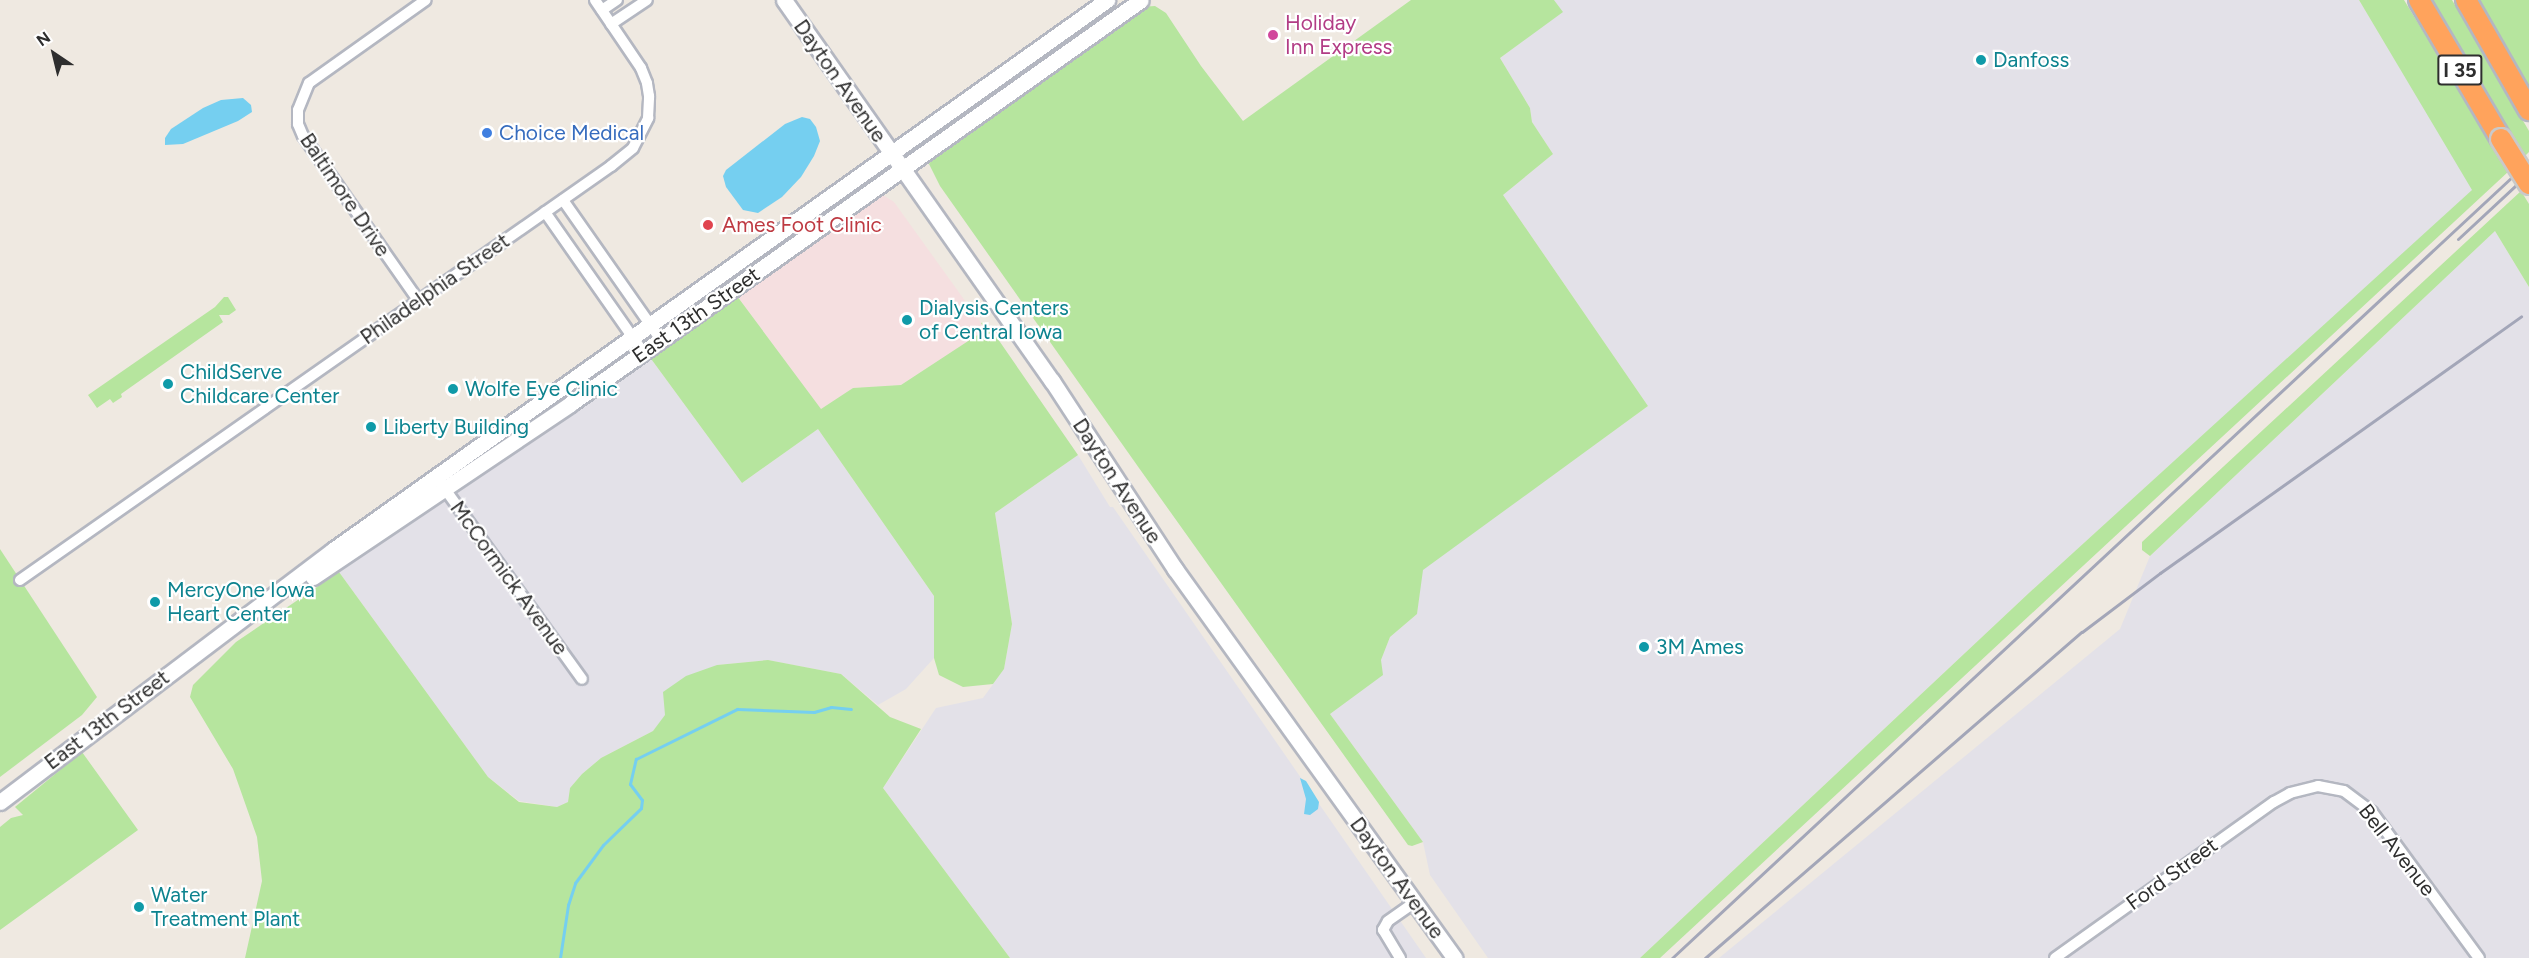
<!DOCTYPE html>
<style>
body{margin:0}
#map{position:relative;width:2529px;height:958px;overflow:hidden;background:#efe9e1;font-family:Figtree,sans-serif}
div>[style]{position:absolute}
.industrial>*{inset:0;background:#e3e1e8}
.medical>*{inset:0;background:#f5dfe0}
.green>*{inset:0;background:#b6e59e}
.water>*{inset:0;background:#75cff0}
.stream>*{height:3px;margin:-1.5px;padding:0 1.5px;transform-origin:1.5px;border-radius:1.5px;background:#75cff0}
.roads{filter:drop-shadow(2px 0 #b4b7c1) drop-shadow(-2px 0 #b4b7c1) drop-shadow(0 2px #b4b7c1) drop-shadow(0 -2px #b4b7c1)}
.minor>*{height:10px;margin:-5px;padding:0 5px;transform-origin:5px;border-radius:5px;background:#fff}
.secondary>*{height:15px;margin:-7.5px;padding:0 7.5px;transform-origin:7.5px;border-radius:7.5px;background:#fff}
.motorway>*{height:20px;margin:-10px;padding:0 10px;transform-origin:10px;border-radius:10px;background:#ffa35c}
.rail>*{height:3px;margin:-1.5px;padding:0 1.5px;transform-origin:1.5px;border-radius:1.5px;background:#a3a6b8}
.bridges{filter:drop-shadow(2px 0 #c9c9c9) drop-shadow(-2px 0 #c9c9c9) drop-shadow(0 2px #c9c9c9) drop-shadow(0 -2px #c9c9c9)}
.motorway-bridge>*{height:20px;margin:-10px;padding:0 10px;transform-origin:10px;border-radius:10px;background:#ffa35c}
.dots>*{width:16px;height:16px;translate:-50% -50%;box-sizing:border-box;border:3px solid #fff;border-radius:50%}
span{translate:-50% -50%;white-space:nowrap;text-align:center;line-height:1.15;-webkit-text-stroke:4.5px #fff;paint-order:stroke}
.shield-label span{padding:2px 4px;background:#fff;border:2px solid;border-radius:4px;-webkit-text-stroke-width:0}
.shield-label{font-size:20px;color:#2e2e2e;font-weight:700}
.hotel-label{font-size:21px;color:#b23c85}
.left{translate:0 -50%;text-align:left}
.culture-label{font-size:21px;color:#0d838f}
.street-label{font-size:21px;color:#2e2e2e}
.shop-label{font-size:21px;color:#366cbe}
.health-label{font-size:21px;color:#be3a42}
.north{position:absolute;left:24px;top:24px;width:60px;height:60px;-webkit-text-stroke:4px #fff;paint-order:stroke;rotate:325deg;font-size:16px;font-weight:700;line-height:24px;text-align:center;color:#2e2e2e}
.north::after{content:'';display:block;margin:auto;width:21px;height:27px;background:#2e2e2e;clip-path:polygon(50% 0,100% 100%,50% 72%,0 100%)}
</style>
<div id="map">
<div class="industrial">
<i style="clip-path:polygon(1554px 0,2359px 0,2473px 190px,2030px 592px,1640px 958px,1488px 958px,1430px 875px,1423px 842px,1330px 714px,1382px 675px,1381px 660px,1390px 637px,1417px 614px,1422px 570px,1648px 406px,1503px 195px,1553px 154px,1532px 122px,1530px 108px,1500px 58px,1562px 12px)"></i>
<i style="clip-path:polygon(2495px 231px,2529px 287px,2529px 958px,1719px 958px,2120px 629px,2150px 556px)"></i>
<i style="clip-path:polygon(649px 356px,742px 483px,818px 429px,934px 596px,934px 658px,906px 689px,878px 705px,841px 674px,768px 660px,717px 665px,653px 731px,601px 758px,582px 774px,570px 788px,568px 802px,557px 807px,519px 801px,488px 777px,339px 572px)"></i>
<i style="clip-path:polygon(1078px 455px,1110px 507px,1113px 507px,1426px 958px,1010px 958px,883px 788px,936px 708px,983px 698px,1004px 669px,1012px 624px,995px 513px)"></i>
</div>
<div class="medical">
<i style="clip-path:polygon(880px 193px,894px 202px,986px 330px,901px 385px,853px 388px,821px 410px,737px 296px)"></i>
</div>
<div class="green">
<i style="clip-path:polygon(1411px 0,1554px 0,1563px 12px,1500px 58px,1530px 108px,1532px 122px,1553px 154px,1503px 195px,1648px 406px,1423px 570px,1417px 614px,1390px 637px,1381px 660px,1383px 675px,1330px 714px,1423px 842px,1412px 846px,1408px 845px,1139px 468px,940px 186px,929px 164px,937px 152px,1140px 7px,1155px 6px,1166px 13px,1201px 66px,1243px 121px)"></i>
<i style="clip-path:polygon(2359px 0,2404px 0,2509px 171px,1660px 958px,1640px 958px,2030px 592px,2472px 190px)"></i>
<i style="clip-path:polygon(2432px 0,2452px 0,2529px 131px,2529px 152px,2524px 157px)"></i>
<i style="clip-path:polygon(2477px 0,2529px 0,2529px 92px)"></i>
<i style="clip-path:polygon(2521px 191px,2529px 204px,2529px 287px,2495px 231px,2150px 556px,2142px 550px,2142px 542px)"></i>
<i style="clip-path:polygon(737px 296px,821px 409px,853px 388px,901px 385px,985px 330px,981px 323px,985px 322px,985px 326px,991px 329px,1078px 455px,995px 513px,1012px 624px,1004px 669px,993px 684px,963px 687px,939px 675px,934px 658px,934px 596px,818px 429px,742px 483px,649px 356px)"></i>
<i style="clip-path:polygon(224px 297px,228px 297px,236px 310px,229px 315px,219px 315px,223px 322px,121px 394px,122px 397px,113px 403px,110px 399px,97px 408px,88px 395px,215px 307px)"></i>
<i style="clip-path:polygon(0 549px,97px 697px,82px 715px,0 777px)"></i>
<i style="clip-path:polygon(339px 572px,488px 777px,519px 802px,557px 807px,568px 802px,570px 788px,582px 774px,601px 758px,653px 731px,665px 715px,663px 692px,686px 676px,717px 665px,768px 660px,841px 674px,890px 717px,921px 729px,883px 788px,1010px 958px,245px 958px,262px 881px,257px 837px,233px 769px,190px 697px,193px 685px,236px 642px)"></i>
<i style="clip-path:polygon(82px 752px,138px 830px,0 930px,0 827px,11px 818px,23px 815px,15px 807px)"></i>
</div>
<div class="water">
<i style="clip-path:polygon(243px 98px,251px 105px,252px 112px,238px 121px,183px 144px,165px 145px,165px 138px,171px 129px,203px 108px,221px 100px)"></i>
<i style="clip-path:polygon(802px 117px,810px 119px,816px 127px,820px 141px,814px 156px,801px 177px,782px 197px,758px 213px,743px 210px,726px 187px,723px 176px,726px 170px,785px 124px)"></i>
<i style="clip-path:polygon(1300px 778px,1306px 781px,1319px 802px,1318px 809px,1310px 815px,1304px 814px,1306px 799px)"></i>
</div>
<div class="stream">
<i style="left:560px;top:958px;width:54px;rotate:-81.4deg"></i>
<i style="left:568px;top:905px;width:23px;rotate:-72deg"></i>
<i style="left:575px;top:883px;width:47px;rotate:-53.6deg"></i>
<i style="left:603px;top:845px;width:53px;rotate:-44.2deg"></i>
<i style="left:641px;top:808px;width:8px;rotate:-83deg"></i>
<i style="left:642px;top:800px;width:20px;rotate:-127deg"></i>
<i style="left:630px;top:784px;width:26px;rotate:-77deg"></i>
<i style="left:636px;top:759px;width:113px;rotate:-26.3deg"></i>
<i style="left:737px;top:709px;width:77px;rotate:2.2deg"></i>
<i style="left:814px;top:712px;width:18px;rotate:-16deg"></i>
<i style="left:831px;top:707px;width:20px;rotate:6deg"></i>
</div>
<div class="roads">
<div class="minor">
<i style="left:602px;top:10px;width:18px;rotate:-34deg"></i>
<i style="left:611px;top:24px;width:43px;rotate:-33.7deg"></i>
<i style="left:563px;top:200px;width:171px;rotate:55deg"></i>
<i style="left:545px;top:212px;width:171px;rotate:55deg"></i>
<i style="left:418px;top:300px;width:200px;rotate:-125deg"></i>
<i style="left:303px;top:136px;width:13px;rotate:-113deg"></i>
<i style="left:298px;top:124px;width:14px;rotate:-90deg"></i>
<i style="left:298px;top:110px;width:29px;rotate:-68deg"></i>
<i style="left:309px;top:83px;width:143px;rotate:-35.4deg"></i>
<i style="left:442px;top:485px;width:239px;rotate:54.2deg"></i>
<i style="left:20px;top:580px;width:722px;rotate:-35.01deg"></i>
<i style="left:611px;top:166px;width:28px;rotate:-39deg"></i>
<i style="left:633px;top:148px;width:34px;rotate:-63deg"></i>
<i style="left:648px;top:118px;width:22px;rotate:-87deg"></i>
<i style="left:649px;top:96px;width:13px;rotate:-99deg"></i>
<i style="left:647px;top:83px;width:16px;rotate:-112deg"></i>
<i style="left:641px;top:68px;width:82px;rotate:-124.1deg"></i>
<i style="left:1400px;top:958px;width:33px;rotate:-121deg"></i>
<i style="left:1383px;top:930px;width:10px;rotate:-61deg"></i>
<i style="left:1388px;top:921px;width:32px;rotate:-35deg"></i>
<i style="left:2055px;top:958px;width:269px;rotate:-35.5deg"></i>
<i style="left:2274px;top:802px;width:18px;rotate:-29deg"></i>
<i style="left:2290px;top:793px;width:29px;rotate:-14deg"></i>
<i style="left:2318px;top:786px;width:26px;rotate:11deg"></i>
<i style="left:2344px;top:791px;width:35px;rotate:37deg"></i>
<i style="left:2372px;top:812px;width:181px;rotate:53.8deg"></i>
</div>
<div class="secondary">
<i style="left:784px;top:0;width:466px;rotate:54.9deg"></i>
<i style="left:1052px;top:381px;width:225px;rotate:56.8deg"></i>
<i style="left:1175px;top:569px;width:479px;rotate:54.3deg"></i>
<i style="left:313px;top:577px;width:310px;rotate:-33.9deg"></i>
<i style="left:570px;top:404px;width:699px;rotate:-35.28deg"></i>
<i style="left:0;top:802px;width:418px;rotate:-37.1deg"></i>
<i style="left:333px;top:550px;width:950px;rotate:-35.4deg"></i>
</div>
<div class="motorway">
<i style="left:2419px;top:0;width:161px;rotate:59.5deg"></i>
<i style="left:2466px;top:0;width:127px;rotate:60.2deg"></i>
</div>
</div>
<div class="rail">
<i style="left:2458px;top:239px;width:97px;rotate:-42.9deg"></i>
<i style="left:1672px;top:958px;width:1170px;rotate:-42.92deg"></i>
<i style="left:1705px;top:958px;width:498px;rotate:-40.9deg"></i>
<i style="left:2082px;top:632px;width:98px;rotate:-37.1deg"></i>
<i style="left:2160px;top:573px;width:443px;rotate:-35.4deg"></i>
</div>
<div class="bridges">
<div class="motorway-bridge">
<i style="left:2501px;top:139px;width:53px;rotate:58.1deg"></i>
</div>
</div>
<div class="dots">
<i style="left:1273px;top:35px;background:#d1479c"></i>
<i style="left:1981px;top:60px;background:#0f9aa8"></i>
<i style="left:487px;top:133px;background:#3f7fe0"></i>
<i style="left:708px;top:225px;background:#e0444e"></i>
<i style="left:907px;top:320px;background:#0f9aa8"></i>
<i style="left:168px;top:384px;background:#0f9aa8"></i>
<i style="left:453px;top:389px;background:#0f9aa8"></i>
<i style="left:371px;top:427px;background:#0f9aa8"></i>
<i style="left:155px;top:602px;background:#0f9aa8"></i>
<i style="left:1644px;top:647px;background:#0f9aa8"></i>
<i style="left:139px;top:907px;background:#0f9aa8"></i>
</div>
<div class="shield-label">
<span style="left:2460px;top:70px">I 35</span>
</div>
<div class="hotel-label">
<span class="left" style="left:1285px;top:35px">Holiday<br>Inn Express</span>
</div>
<div class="culture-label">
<span class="left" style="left:1993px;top:60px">Danfoss</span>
<span class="left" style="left:919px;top:320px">Dialysis Centers<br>of Central Iowa</span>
<span class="left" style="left:180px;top:384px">ChildServe<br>Childcare Center</span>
<span class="left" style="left:465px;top:389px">Wolfe Eye Clinic</span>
<span class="left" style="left:383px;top:427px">Liberty Building</span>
<span class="left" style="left:167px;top:602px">MercyOne Iowa<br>Heart Center</span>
<span class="left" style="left:1656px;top:647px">3M Ames</span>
<span class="left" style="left:151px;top:907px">Water<br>Treatment Plant</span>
</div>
<div class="street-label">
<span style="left:840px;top:81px;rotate:55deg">Dayton Avenue</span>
<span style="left:345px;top:195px;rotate:56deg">Baltimore Drive</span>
<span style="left:435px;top:289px;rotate:-35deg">Philadelphia Street</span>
<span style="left:696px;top:315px;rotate:-35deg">East 13th Street</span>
<span style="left:1117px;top:481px;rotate:57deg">Dayton Avenue</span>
<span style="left:509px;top:578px;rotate:54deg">McCormick Avenue</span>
<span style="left:107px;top:720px;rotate:-37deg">East 13th Street</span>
<span style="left:2397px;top:850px;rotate:52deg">Bell Avenue</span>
<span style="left:2172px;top:874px;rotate:-36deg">Ford Street</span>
<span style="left:1397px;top:878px;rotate:54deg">Dayton Avenue</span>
</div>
<div class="shop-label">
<span class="left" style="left:499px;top:133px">Choice Medical</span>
</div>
<div class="health-label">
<span class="left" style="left:722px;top:225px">Ames Foot Clinic</span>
</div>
<div class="north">N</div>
</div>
